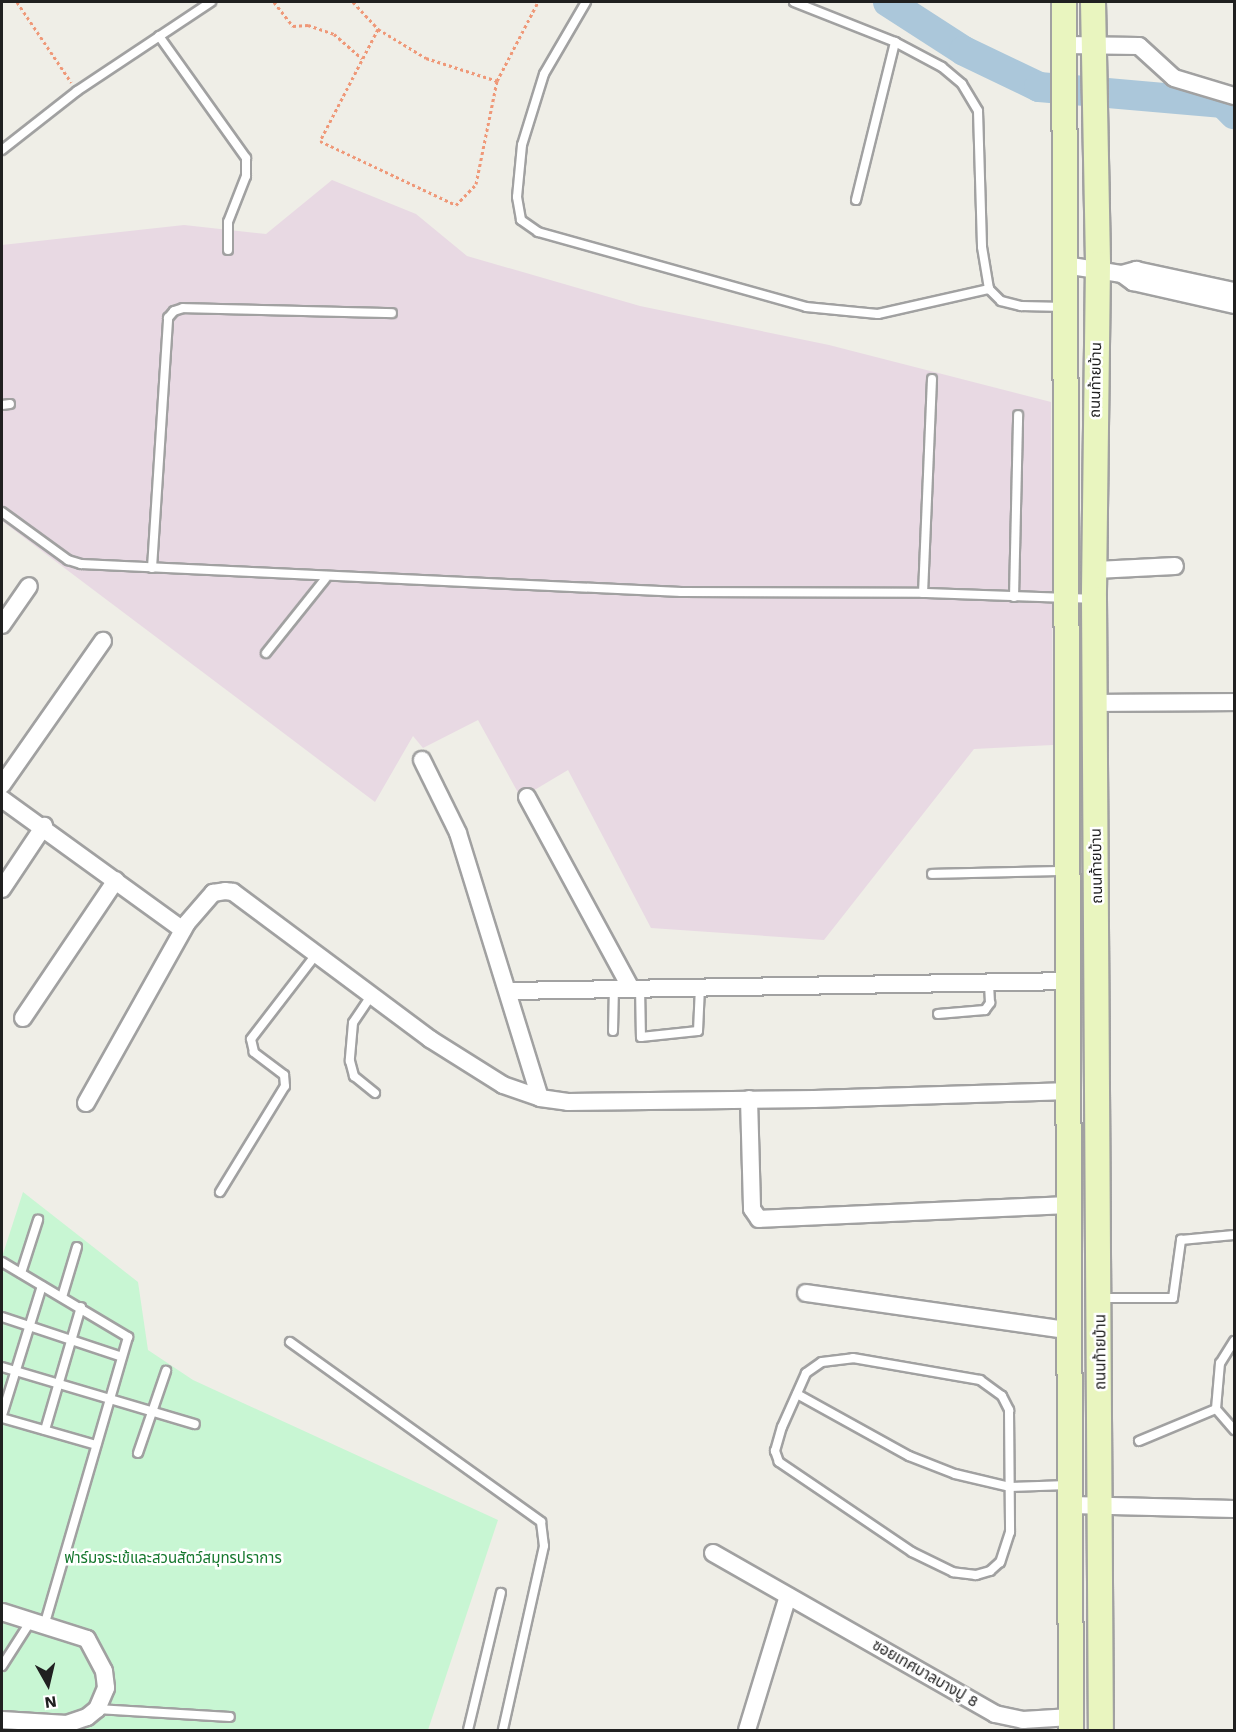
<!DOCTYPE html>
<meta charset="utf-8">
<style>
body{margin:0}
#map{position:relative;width:1236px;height:1732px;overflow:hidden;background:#efeee7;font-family:"Work Sans","Noto Sans Thai",sans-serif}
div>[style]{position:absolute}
.industrial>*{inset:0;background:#e8d9e3}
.park>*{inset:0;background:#c8f6d3}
.river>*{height:30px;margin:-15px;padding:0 15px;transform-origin:15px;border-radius:15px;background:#abc7da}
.path>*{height:3px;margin-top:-1.5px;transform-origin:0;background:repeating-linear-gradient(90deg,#ef9878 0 3px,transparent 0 6px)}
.roads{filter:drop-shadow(2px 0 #a1a1a1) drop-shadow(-2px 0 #a1a1a1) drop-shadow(0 2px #a1a1a1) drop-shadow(0 -2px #a1a1a1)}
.lane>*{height:8px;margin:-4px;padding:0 4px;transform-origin:4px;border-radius:4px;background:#fff}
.street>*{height:16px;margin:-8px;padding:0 8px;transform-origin:8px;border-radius:8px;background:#fff}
.secondary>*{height:24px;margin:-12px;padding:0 12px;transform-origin:12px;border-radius:12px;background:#e9f5bf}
span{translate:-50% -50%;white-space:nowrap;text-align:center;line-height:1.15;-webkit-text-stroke:5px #fff;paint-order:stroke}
.street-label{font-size:15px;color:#202020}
.park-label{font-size:15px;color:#14772d}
.frame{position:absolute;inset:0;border:3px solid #202020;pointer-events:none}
.north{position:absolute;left:18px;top:1654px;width:60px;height:60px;-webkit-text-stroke:4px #fff;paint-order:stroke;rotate:172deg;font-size:16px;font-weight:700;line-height:24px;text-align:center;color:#202020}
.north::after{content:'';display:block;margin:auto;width:21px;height:27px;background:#202020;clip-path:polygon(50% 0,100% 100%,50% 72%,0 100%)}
</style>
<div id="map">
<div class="industrial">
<i style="clip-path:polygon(332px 180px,416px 214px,467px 256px,640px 306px,829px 345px,1051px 402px,1053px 745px,974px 749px,824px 940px,651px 928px,568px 770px,521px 798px,478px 720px,423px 748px,413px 736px,375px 802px,2px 521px,2px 245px,184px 225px,266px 234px)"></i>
</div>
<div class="park">
<i style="clip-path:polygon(23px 1192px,138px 1282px,148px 1350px,193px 1380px,498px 1520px,428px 1730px,2px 1730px,2px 1257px)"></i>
</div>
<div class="river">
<i style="left:888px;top:2px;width:90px;rotate:32.8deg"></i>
<i style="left:964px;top:51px;width:83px;rotate:25.6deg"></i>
<i style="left:1039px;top:87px;width:185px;rotate:5deg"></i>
<i style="left:1223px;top:103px;width:16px;rotate:45deg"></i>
</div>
<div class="path">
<i style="left:17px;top:2px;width:97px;rotate:56deg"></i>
<i style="left:274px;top:2px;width:31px;rotate:52deg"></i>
<i style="left:293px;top:26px;width:15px;rotate:-4deg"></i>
<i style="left:308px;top:25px;width:28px;rotate:19deg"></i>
<i style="left:334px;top:34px;width:37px;rotate:41deg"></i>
<i style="left:353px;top:2px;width:37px;rotate:47deg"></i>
<i style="left:378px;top:29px;width:126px;rotate:117.4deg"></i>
<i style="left:320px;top:141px;width:150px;rotate:25.2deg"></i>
<i style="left:456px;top:205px;width:29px;rotate:-46deg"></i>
<i style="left:476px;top:184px;width:105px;rotate:-78.5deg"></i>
<i style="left:497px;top:81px;width:89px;rotate:-62.6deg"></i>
<i style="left:378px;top:29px;width:56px;rotate:31.1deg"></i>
<i style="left:426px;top:58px;width:75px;rotate:17.9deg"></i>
</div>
<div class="roads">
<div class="lane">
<i style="left:586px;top:2px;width:83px;rotate:120.3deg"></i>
<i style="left:544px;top:74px;width:74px;rotate:107.2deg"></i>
<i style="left:522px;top:145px;width:52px;rotate:95.5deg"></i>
<i style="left:517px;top:197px;width:23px;rotate:80deg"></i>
<i style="left:521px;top:220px;width:21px;rotate:35deg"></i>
<i style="left:538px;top:232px;width:278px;rotate:15.6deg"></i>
<i style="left:806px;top:307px;width:72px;rotate:5.6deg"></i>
<i style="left:878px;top:314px;width:114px;rotate:-12.7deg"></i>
<i style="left:794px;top:2px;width:109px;rotate:21.6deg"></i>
<i style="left:895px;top:42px;width:53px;rotate:28deg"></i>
<i style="left:942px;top:67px;width:26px;rotate:40deg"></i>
<i style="left:962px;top:84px;width:31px;rotate:59deg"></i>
<i style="left:978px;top:111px;width:136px;rotate:88.3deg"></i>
<i style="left:982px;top:247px;width:43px;rotate:80.5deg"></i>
<i style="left:989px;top:289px;width:17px;rotate:45deg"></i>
<i style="left:1001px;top:301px;width:21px;rotate:14deg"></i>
<i style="left:1021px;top:306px;width:44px;rotate:1.3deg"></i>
<i style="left:159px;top:36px;width:150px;rotate:54.5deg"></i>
<i style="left:246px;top:158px;width:18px;rotate:90deg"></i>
<i style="left:246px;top:176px;width:49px;rotate:111.4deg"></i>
<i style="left:228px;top:222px;width:28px;rotate:90deg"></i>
<i style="left:2px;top:150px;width:95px;rotate:-38.2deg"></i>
<i style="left:77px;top:91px;width:161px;rotate:-33.6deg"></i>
<i style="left:856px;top:200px;width:163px;rotate:-76.1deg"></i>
<i style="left:932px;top:379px;width:214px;rotate:92.4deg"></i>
<i style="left:923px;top:593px;width:170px;rotate:2deg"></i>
<i style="left:2px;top:405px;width:8px;rotate:-7deg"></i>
<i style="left:2px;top:512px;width:82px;rotate:36deg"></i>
<i style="left:68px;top:560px;width:14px;rotate:17deg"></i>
<i style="left:81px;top:564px;width:601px;rotate:2.67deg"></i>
<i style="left:681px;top:592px;width:242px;rotate:0.2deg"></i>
<i style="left:152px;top:568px;width:251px;rotate:-86.3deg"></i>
<i style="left:168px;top:318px;width:9px;rotate:-49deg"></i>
<i style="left:174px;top:311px;width:9px;rotate:-18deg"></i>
<i style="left:183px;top:308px;width:209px;rotate:1.4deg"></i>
<i style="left:1014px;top:597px;width:182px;rotate:-88.7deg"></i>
<i style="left:266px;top:653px;width:95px;rotate:-51.4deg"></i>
<i style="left:932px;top:874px;width:134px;rotate:-1.3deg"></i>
<i style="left:640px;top:987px;width:50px;rotate:88.9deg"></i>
<i style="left:641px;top:1037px;width:57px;rotate:-6deg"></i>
<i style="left:698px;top:1031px;width:44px;rotate:-87.4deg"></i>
<i style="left:371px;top:996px;width:32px;rotate:124deg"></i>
<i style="left:353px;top:1023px;width:38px;rotate:95deg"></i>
<i style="left:350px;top:1061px;width:16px;rotate:75deg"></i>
<i style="left:354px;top:1076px;width:27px;rotate:39deg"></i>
<i style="left:938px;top:1014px;width:47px;rotate:-4.9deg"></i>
<i style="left:985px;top:1010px;width:9px;rotate:-54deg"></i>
<i style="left:990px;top:1003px;width:21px;rotate:-93deg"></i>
<i style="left:613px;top:1031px;width:43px;rotate:-88.7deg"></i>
<i style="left:220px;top:1192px;width:124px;rotate:-58.5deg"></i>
<i style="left:285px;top:1086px;width:11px;rotate:-95deg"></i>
<i style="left:284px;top:1075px;width:38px;rotate:-143deg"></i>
<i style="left:254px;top:1052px;width:13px;rotate:-103deg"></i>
<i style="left:251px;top:1039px;width:105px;rotate:-52.4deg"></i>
<i style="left:2px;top:1262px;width:147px;rotate:30.8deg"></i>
<i style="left:128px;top:1337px;width:297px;rotate:106.2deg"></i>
<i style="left:21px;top:1273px;width:56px;rotate:-72.2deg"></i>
<i style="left:62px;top:1297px;width:52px;rotate:-73.3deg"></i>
<i style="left:1101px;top:1298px;width:72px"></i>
<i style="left:1173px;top:1298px;width:59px;rotate:-82.1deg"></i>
<i style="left:1181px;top:1240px;width:53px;rotate:-5.4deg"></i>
<i style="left:2px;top:1317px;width:126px;rotate:18.4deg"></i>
<i style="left:1234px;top:1341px;width:26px;rotate:122deg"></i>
<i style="left:1220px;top:1363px;width:46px;rotate:95deg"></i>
<i style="left:1216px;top:1409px;width:28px;rotate:49deg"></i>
<i style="left:290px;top:1342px;width:309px;rotate:35.6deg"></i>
<i style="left:541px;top:1522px;width:24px;rotate:83deg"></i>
<i style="left:544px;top:1546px;width:189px;rotate:102.6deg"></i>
<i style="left:853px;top:1358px;width:129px;rotate:9.8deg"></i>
<i style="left:980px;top:1380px;width:27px;rotate:36deg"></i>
<i style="left:1002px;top:1396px;width:16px;rotate:63deg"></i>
<i style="left:1009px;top:1410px;width:122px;rotate:89.5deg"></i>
<i style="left:1010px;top:1532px;width:32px;rotate:108deg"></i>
<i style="left:1000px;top:1562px;width:13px;rotate:138deg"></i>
<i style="left:990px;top:1571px;width:15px;rotate:164deg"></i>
<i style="left:976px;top:1575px;width:23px;rotate:-173deg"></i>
<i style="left:953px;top:1572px;width:46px;rotate:-154deg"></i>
<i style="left:912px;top:1552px;width:161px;rotate:-145.9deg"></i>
<i style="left:779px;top:1462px;width:12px;rotate:-110deg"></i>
<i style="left:775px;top:1451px;width:25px;rotate:-74deg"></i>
<i style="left:782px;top:1427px;width:59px;rotate:-66deg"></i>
<i style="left:806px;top:1373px;width:19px;rotate:-35deg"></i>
<i style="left:822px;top:1362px;width:31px;rotate:-7deg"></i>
<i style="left:2px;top:1367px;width:201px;rotate:16.5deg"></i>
<i style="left:797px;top:1394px;width:128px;rotate:29deg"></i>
<i style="left:909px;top:1456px;width:49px;rotate:21.4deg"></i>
<i style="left:955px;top:1474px;width:57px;rotate:13.3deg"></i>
<i style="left:1010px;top:1487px;width:58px;rotate:-2deg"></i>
<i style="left:2px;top:1415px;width:135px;rotate:-72.8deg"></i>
<i style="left:2px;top:1418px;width:98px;rotate:16deg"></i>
<i style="left:45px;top:1430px;width:128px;rotate:-73.7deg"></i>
<i style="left:1139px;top:1441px;width:83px;rotate:-22.6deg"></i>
<i style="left:138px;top:1453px;width:87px;rotate:-71.1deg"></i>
<i style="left:2px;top:1666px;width:56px;rotate:-57.4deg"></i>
<i style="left:97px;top:1709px;width:133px;rotate:3.4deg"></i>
<i style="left:468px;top:1730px;width:141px;rotate:-76.5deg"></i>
</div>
<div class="street">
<i style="left:1064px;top:45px;width:75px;rotate:0.8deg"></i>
<i style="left:1139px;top:46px;width:47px;rotate:42.4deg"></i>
<i style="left:1174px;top:78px;width:63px;rotate:16.7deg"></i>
<i style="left:1065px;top:265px;width:58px;rotate:9deg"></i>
<i style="left:1122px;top:274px;width:15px;rotate:-16deg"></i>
<i style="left:1136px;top:270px;width:100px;rotate:12.1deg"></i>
<i style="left:1122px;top:274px;width:14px;rotate:36deg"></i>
<i style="left:1133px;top:282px;width:104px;rotate:12.8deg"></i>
<i style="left:1094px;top:570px;width:81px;rotate:-2.8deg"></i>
<i style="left:2px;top:625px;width:47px;rotate:-55.3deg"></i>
<i style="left:1095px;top:703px;width:139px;rotate:-0.4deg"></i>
<i style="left:422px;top:760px;width:81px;rotate:63.7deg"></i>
<i style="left:458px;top:833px;width:277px;rotate:72.8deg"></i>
<i style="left:2px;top:785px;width:176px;rotate:-55deg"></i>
<i style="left:527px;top:797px;width:216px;rotate:61.5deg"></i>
<i style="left:2px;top:799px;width:223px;rotate:35.9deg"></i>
<i style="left:2px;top:889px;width:76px;rotate:-56.3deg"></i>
<i style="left:510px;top:991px;width:560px;rotate:-1.02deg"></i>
<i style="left:23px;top:1018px;width:166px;rotate:-56deg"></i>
<i style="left:749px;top:1099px;width:110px;rotate:88.4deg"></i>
<i style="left:752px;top:1209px;width:12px;rotate:55deg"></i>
<i style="left:759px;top:1219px;width:313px;rotate:-2.6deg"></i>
<i style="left:86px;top:1103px;width:206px;rotate:-60.7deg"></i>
<i style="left:187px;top:923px;width:40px;rotate:-49deg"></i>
<i style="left:213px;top:893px;width:12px;rotate:-9deg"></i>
<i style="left:225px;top:891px;width:8px;rotate:7deg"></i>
<i style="left:233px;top:892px;width:246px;rotate:36.7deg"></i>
<i style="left:430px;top:1039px;width:86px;rotate:32.2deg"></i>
<i style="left:503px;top:1085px;width:39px;rotate:19deg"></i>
<i style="left:540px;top:1098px;width:28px;rotate:8deg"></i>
<i style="left:568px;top:1102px;width:246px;rotate:-0.7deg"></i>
<i style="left:814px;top:1099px;width:257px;rotate:-1.8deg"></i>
<i style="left:806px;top:1293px;width:269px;rotate:8.1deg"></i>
<i style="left:1071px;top:1505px;width:163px;rotate:1.4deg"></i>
<i style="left:713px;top:1553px;width:325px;rotate:29.7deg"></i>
<i style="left:995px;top:1714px;width:29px;rotate:12deg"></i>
<i style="left:1023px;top:1720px;width:48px;rotate:-3.6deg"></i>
<i style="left:2px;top:1612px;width:89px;rotate:17.6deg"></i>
<i style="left:87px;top:1639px;width:36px;rotate:62deg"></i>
<i style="left:104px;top:1671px;width:17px;rotate:83deg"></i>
<i style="left:106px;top:1688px;width:23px;rotate:113deg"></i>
<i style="left:97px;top:1709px;width:13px;rotate:141deg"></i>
<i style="left:87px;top:1717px;width:21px;rotate:161deg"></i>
<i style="left:67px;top:1724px;width:65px;rotate:-176.5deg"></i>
<i style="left:747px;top:1730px;width:140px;rotate:-73deg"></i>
</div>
<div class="secondary">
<i style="left:1064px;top:2px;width:1728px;rotate:89.77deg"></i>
<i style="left:1093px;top:2px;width:262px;rotate:88.9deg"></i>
<i style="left:1098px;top:264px;width:335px;rotate:90.7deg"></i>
<i style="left:1094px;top:599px;width:1131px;rotate:89.65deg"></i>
</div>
</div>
<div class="street-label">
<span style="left:1096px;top:380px;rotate:-89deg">ถนนท้ายบ้าน</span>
<span style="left:1097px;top:866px;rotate:-91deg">ถนนท้ายบ้าน</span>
<span style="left:1101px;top:1352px;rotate:-90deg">ถนนท้ายบ้าน</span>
<span style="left:925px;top:1674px;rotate:30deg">ซอยเทศบาลบางปู 8</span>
</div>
<div class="park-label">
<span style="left:173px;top:1559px">ฟาร์มจระเข้และสวนสัตว์สมุทรปราการ</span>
</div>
<div class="frame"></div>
<div class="north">N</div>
</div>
